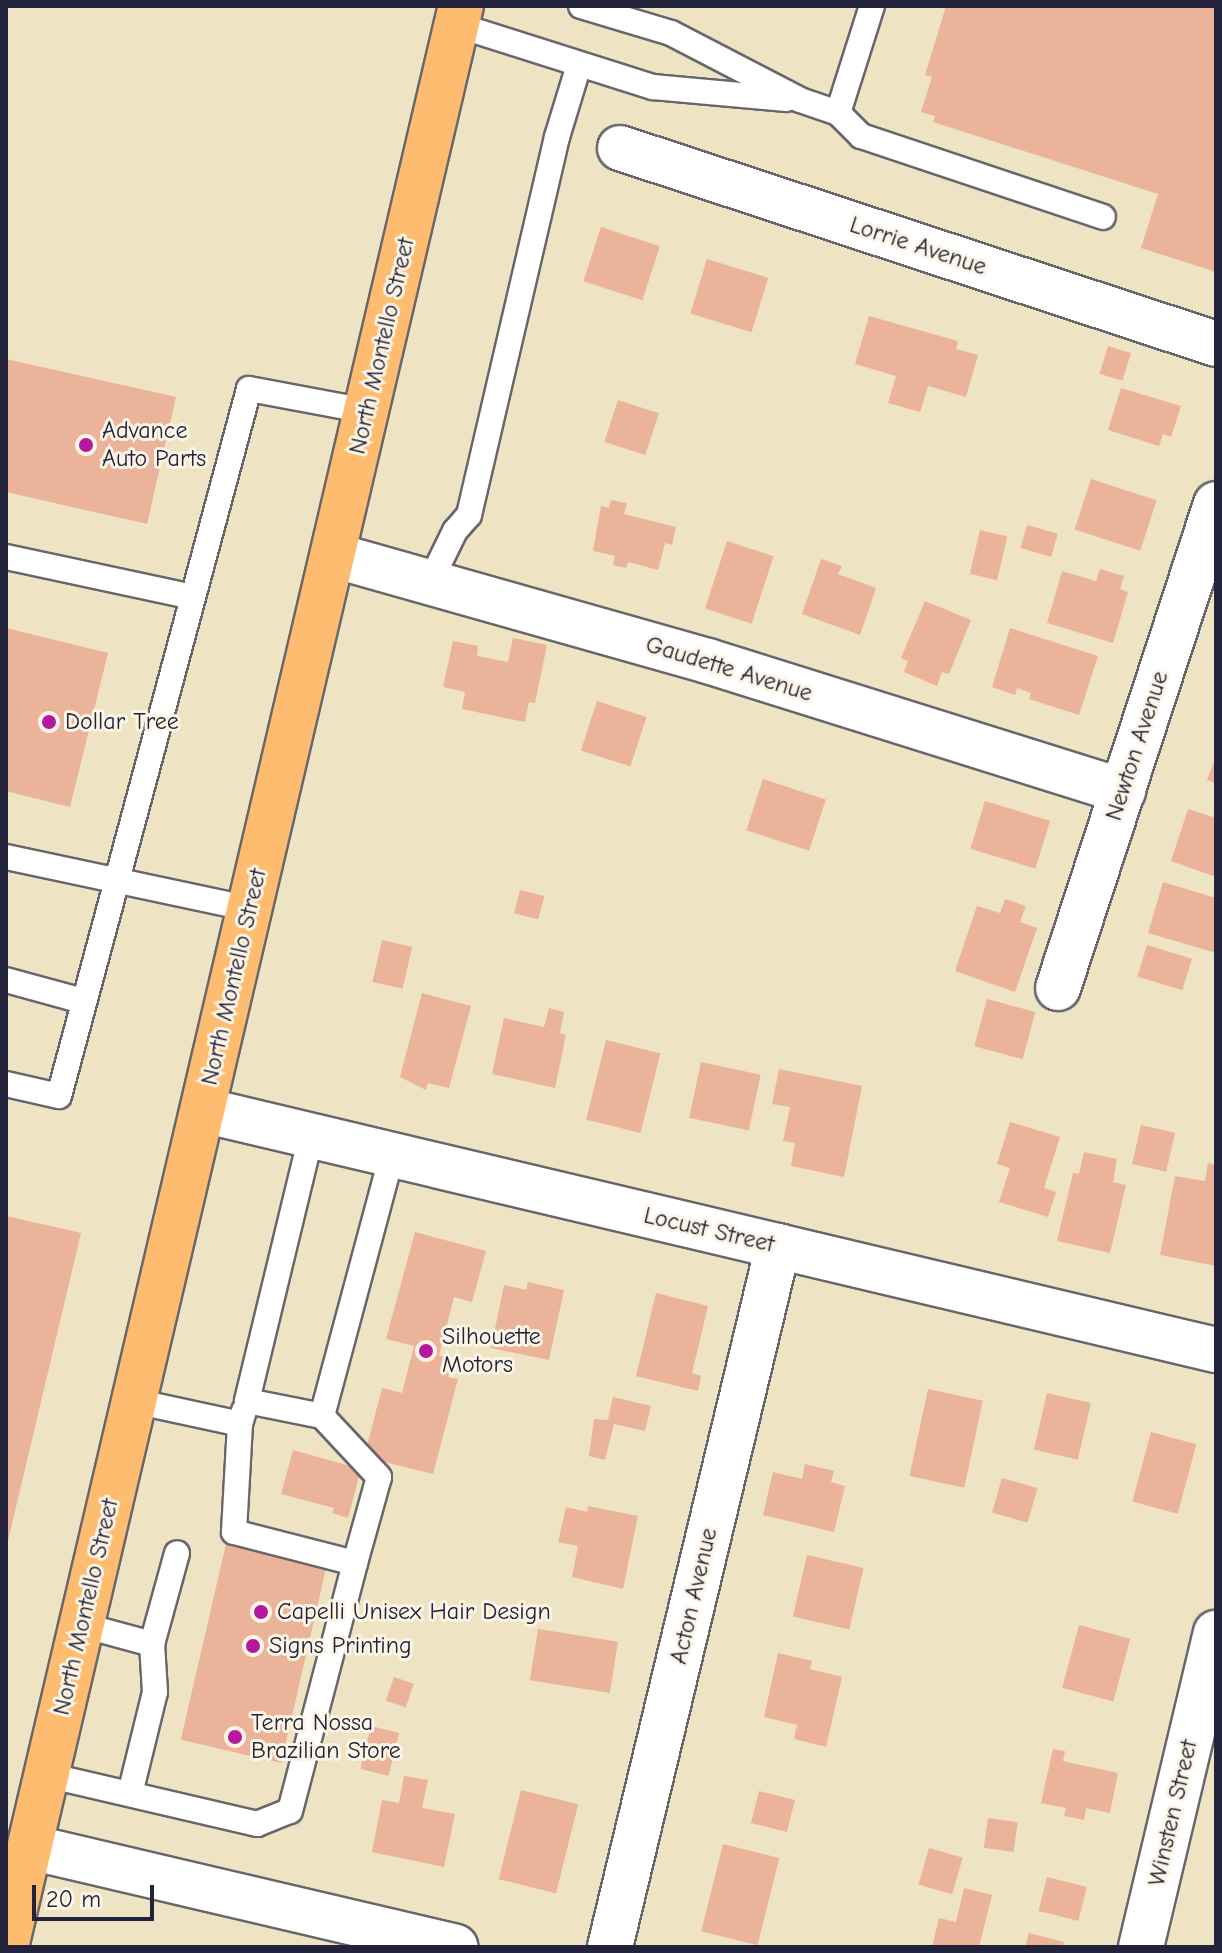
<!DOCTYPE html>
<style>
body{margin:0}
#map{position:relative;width:1222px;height:1953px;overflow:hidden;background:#eee4c4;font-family:"Comic Neue",sans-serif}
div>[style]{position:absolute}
.building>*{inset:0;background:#ebb399;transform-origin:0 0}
.roads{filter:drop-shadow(2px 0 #69666b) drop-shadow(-2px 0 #69666b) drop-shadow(0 2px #69666b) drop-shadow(0 -2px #69666b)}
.service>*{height:24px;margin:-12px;padding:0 12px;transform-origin:12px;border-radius:12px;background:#fff}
.minor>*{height:44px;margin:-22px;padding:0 22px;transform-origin:22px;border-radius:22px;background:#fff}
.primary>*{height:44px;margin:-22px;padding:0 22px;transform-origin:22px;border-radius:22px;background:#febc70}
.dots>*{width:22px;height:22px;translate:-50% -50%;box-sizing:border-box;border:4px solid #fcf5e5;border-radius:50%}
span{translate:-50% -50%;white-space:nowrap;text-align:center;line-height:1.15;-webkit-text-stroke:6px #fcf5e5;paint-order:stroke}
.street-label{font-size:24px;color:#22223b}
.poi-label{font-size:24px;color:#22223b}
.left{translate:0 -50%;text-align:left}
.frame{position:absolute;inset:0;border:8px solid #22223b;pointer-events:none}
.scale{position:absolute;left:32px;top:1885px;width:122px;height:36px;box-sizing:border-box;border:4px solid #22223b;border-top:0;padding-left:10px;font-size:24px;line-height:28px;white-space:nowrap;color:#22223b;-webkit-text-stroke:6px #fcf5e5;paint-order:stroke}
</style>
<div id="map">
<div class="building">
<i style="clip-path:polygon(946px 6px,1216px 6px,1216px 272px,1141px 248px,1158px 194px,933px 122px,935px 116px,921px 112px,932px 77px,925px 75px)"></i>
<i style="left:601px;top:227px;width:62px;height:57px;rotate:18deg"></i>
<i style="left:707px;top:259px;width:64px;height:57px;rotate:17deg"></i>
<i style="clip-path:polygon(869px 316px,958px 341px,956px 349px,978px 355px,966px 397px,928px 386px,920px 412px,888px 403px,896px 376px,855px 364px)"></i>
<i style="left:1108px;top:346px;width:24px;height:29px;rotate:17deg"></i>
<i style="clip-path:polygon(6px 359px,176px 397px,147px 524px,6px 492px)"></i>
<i style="clip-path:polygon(1121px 388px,1181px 406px,1171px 437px,1163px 434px,1159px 446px,1108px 430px)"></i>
<i style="left:618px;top:400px;width:43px;height:44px;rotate:18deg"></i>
<i style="left:1091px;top:479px;width:69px;height:53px;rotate:18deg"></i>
<i style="clip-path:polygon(611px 500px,627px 503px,624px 514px,676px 527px,672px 545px,665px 543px,658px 570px,628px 562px,626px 568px,613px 565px,615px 556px,593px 551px,601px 506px,609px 508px)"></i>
<i style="left:1027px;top:525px;width:32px;height:24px;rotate:16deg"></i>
<i style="left:980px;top:530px;width:28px;height:45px;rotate:13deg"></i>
<i style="left:727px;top:541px;width:49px;height:71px;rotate:18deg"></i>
<i style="clip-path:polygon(821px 559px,842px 566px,838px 574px,876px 588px,860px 635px,802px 614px)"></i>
<i style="clip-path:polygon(1100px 569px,1124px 576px,1120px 589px,1128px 592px,1113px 643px,1047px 623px,1062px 571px,1096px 581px)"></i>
<i style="clip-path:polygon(925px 601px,971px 620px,949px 674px,942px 672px,937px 686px,904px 672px,908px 661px,901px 658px)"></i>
<i style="clip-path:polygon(6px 628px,108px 653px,70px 807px,6px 791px)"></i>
<i style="clip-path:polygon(1010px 628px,1098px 656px,1079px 715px,1029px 699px,1031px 693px,1017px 688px,1015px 695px,992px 687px)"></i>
<i style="clip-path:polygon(513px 638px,547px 645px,535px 703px,529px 702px,525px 722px,462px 709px,465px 692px,443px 687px,453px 641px,478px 646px,477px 656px,508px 662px)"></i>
<i style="left:597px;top:701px;width:52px;height:52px;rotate:18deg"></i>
<i style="clip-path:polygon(1216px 757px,1216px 783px,1207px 780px)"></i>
<i style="left:763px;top:779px;width:66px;height:54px;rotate:18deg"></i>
<i style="left:985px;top:801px;width:68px;height:50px;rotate:17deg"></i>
<i style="clip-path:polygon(1188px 809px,1216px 818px,1216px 877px,1171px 861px)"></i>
<i style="clip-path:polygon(1163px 882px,1216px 898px,1216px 953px,1148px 933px)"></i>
<i style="left:520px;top:890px;width:25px;height:24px;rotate:14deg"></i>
<i style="clip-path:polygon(1005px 899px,1026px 906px,1020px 922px,1037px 928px,1015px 992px,955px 971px,977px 906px,1000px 913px)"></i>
<i style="left:382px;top:940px;width:31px;height:43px;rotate:13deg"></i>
<i style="left:1147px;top:945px;width:47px;height:33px;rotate:17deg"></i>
<i style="clip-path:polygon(422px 993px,471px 1006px,449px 1088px,428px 1083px,426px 1090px,400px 1077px)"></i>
<i style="left:987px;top:999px;width:50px;height:49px;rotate:15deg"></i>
<i style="clip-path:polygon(549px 1008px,564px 1012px,560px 1033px,566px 1035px,555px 1088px,492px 1074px,504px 1018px,544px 1027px)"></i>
<i style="left:606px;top:1040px;width:56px;height:82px;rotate:14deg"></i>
<i style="left:701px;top:1062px;width:61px;height:57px;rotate:12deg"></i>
<i style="clip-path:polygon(779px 1069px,862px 1086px,844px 1177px,791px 1166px,795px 1143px,783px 1141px,790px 1107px,772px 1104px)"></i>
<i style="clip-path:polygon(1010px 1122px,1060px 1137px,1044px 1188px,1056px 1192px,1048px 1217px,999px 1202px,1010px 1168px,997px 1164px)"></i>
<i style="left:1141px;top:1125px;width:35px;height:40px;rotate:13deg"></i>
<i style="clip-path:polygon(1084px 1152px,1117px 1159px,1113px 1182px,1126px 1185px,1110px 1253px,1057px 1241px,1073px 1173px,1079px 1174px)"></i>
<i style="clip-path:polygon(1208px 1163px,1216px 1165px,1216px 1266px,1160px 1255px,1175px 1176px,1205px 1181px)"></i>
<i style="clip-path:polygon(6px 1216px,81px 1233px,7px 1545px,6px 1545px)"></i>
<i style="clip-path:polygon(415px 1232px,486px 1251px,472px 1302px,454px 1297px,439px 1356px,453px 1359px,448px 1377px,458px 1379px,433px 1474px,364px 1457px,382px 1388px,402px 1393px,414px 1346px,386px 1339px)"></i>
<i style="clip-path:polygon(528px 1282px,564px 1290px,549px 1360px,491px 1348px,504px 1285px,526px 1290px)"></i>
<i style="clip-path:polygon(656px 1293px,708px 1306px,692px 1373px,701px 1376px,698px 1391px,636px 1376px)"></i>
<i style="left:928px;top:1389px;width:56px;height:89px;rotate:12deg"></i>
<i style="left:1047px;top:1393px;width:45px;height:58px;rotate:13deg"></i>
<i style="clip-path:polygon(613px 1397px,651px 1406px,645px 1431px,614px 1424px,605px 1460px,589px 1456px,594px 1419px,608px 1420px)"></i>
<i style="left:1151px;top:1432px;width:47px;height:72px;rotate:15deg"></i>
<i style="clip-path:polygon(293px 1450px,361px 1469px,348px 1518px,332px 1513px,334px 1508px,281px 1494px)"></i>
<i style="clip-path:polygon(805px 1464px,834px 1471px,831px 1482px,845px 1486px,834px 1532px,763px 1515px,773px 1472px,802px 1479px)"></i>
<i style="left:1002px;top:1478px;width:37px;height:36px;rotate:16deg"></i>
<i style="clip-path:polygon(588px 1506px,638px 1516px,623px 1589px,572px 1577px,578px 1546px,558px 1542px,566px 1507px,587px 1512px)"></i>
<i style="left:226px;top:1544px;width:103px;height:201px;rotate:13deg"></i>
<i style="left:807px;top:1555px;width:58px;height:63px;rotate:13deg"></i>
<i style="left:1079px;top:1625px;width:53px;height:65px;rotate:15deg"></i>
<i style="left:538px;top:1629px;width:81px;height:52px;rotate:9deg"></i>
<i style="clip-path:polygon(778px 1653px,812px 1661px,810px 1669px,842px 1677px,826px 1747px,794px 1739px,797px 1725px,764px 1717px)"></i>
<i style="left:394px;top:1677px;width:21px;height:25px;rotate:19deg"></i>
<i style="left:371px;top:1726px;width:29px;height:44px;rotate:14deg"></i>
<i style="clip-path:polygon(1053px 1749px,1065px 1751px,1063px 1761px,1118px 1773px,1110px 1813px,1086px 1808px,1084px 1820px,1064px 1816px,1066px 1808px,1041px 1803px)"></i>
<i style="clip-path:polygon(404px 1776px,428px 1780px,422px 1808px,455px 1814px,444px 1867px,372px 1852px,382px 1800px,399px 1803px)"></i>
<i style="left:521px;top:1790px;width:59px;height:92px;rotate:14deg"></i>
<i style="left:759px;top:1791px;width:37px;height:33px;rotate:14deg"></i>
<i style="left:988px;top:1818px;width:30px;height:30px;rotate:8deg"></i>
<i style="left:723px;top:1844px;width:58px;height:90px;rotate:14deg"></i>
<i style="left:929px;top:1848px;width:35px;height:38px;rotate:16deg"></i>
<i style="left:1047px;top:1877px;width:41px;height:35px;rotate:14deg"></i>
<i style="clip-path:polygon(964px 1888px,992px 1895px,979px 1947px,932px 1947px,939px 1918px,956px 1922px)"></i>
<i style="clip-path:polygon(1029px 1933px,1064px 1942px,1062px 1947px,1025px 1947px)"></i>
</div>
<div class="roads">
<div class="service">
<i style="left:581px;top:6px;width:94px;rotate:16.7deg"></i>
<i style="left:671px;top:33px;width:145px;rotate:27.4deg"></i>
<i style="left:800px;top:100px;width:40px;rotate:18.9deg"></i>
<i style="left:838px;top:113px;width:112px;rotate:-72.4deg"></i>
<i style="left:457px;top:25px;width:206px;rotate:17.6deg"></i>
<i style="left:653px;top:87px;width:134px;rotate:5.2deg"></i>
<i style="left:838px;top:113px;width:33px;rotate:45deg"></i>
<i style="left:861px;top:136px;width:255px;rotate:18.5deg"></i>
<i style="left:6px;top:557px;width:190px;rotate:12.1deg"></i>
<i style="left:430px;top:582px;width:57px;rotate:-63.9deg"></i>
<i style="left:455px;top:531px;width:21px;rotate:-49deg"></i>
<i style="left:469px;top:515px;width:388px;rotate:-76.9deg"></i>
<i style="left:557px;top:137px;width:75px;rotate:-73deg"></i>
<i style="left:6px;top:857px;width:249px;rotate:12deg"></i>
<i style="left:6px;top:980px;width:80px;rotate:15.3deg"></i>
<i style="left:6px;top:1084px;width:54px;rotate:12.8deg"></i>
<i style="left:59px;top:1096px;width:732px;rotate:-74.96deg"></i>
<i style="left:249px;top:389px;width:120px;rotate:10.6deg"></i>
<i style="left:311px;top:1136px;width:273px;rotate:103.6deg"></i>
<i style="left:247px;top:1401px;width:76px;rotate:11.3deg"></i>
<i style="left:322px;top:1416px;width:271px;rotate:-75deg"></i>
<i style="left:134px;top:1401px;width:108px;rotate:12.2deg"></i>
<i style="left:240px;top:1424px;width:14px;rotate:-73deg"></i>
<i style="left:240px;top:1424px;width:108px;rotate:93.2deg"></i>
<i style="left:234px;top:1532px;width:125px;rotate:14.4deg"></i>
<i style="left:355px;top:1563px;width:89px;rotate:-74.4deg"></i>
<i style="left:379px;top:1477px;width:83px;rotate:-133.1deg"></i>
<i style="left:82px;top:1625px;width:73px;rotate:15.2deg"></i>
<i style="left:152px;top:1644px;width:48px;rotate:86.4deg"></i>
<i style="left:155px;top:1692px;width:105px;rotate:103.8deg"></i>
<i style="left:152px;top:1644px;width:94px;rotate:-74.6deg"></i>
<i style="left:47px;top:1775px;width:216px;rotate:13.1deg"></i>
<i style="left:257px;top:1824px;width:35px;rotate:-22deg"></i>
<i style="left:290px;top:1811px;width:256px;rotate:-75.3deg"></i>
</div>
<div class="minor">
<i style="left:620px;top:148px;width:627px;rotate:18.2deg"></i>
<i style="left:333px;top:555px;width:390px;rotate:15.8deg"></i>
<i style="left:708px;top:661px;width:435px;rotate:17.4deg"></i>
<i style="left:1058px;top:988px;width:509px;rotate:-71.92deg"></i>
<i style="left:203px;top:1110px;width:1041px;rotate:13.33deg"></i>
<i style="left:30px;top:1847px;width:437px;rotate:13.2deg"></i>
<i style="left:610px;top:1947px;width:721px;rotate:-76.52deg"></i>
<i style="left:1141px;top:1947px;width:323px;rotate:-76.6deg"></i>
</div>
<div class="primary">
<i style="left:6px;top:1947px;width:1994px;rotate:-76.81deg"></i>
</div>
</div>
<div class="dots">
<i style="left:86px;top:445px;background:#b5179e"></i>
<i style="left:49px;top:722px;background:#b5179e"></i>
<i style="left:426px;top:1351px;background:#b5179e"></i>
<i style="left:261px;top:1612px;background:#b5179e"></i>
<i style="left:253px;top:1646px;background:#b5179e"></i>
<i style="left:235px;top:1737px;background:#b5179e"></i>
</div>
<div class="street-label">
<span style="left:918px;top:246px;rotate:18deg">Lorrie Avenue</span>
<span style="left:382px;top:346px;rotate:-77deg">North Montello Street</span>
<span style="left:729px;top:669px;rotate:17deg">Gaudette Avenue</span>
<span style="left:1137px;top:746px;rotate:-72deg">Newton Avenue</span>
<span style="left:234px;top:977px;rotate:-77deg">North Montello Street</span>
<span style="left:709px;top:1230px;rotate:13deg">Locust Street</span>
<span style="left:694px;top:1596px;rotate:-77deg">Acton Avenue</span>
<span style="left:86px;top:1607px;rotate:-77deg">North Montello Street</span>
<span style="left:1173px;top:1813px;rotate:-77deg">Winsten Street</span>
</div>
<div class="poi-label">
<span class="left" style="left:102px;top:445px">Advance<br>Auto Parts</span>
<span class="left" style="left:65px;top:722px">Dollar Tree</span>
<span class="left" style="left:442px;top:1351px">Silhouette<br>Motors</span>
<span class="left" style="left:277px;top:1612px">Capelli Unisex Hair Design</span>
<span class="left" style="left:269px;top:1646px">Signs Printing</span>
<span class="left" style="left:251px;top:1737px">Terra Nossa<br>Brazilian Store</span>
</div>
<div class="frame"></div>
<div class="scale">20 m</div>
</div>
